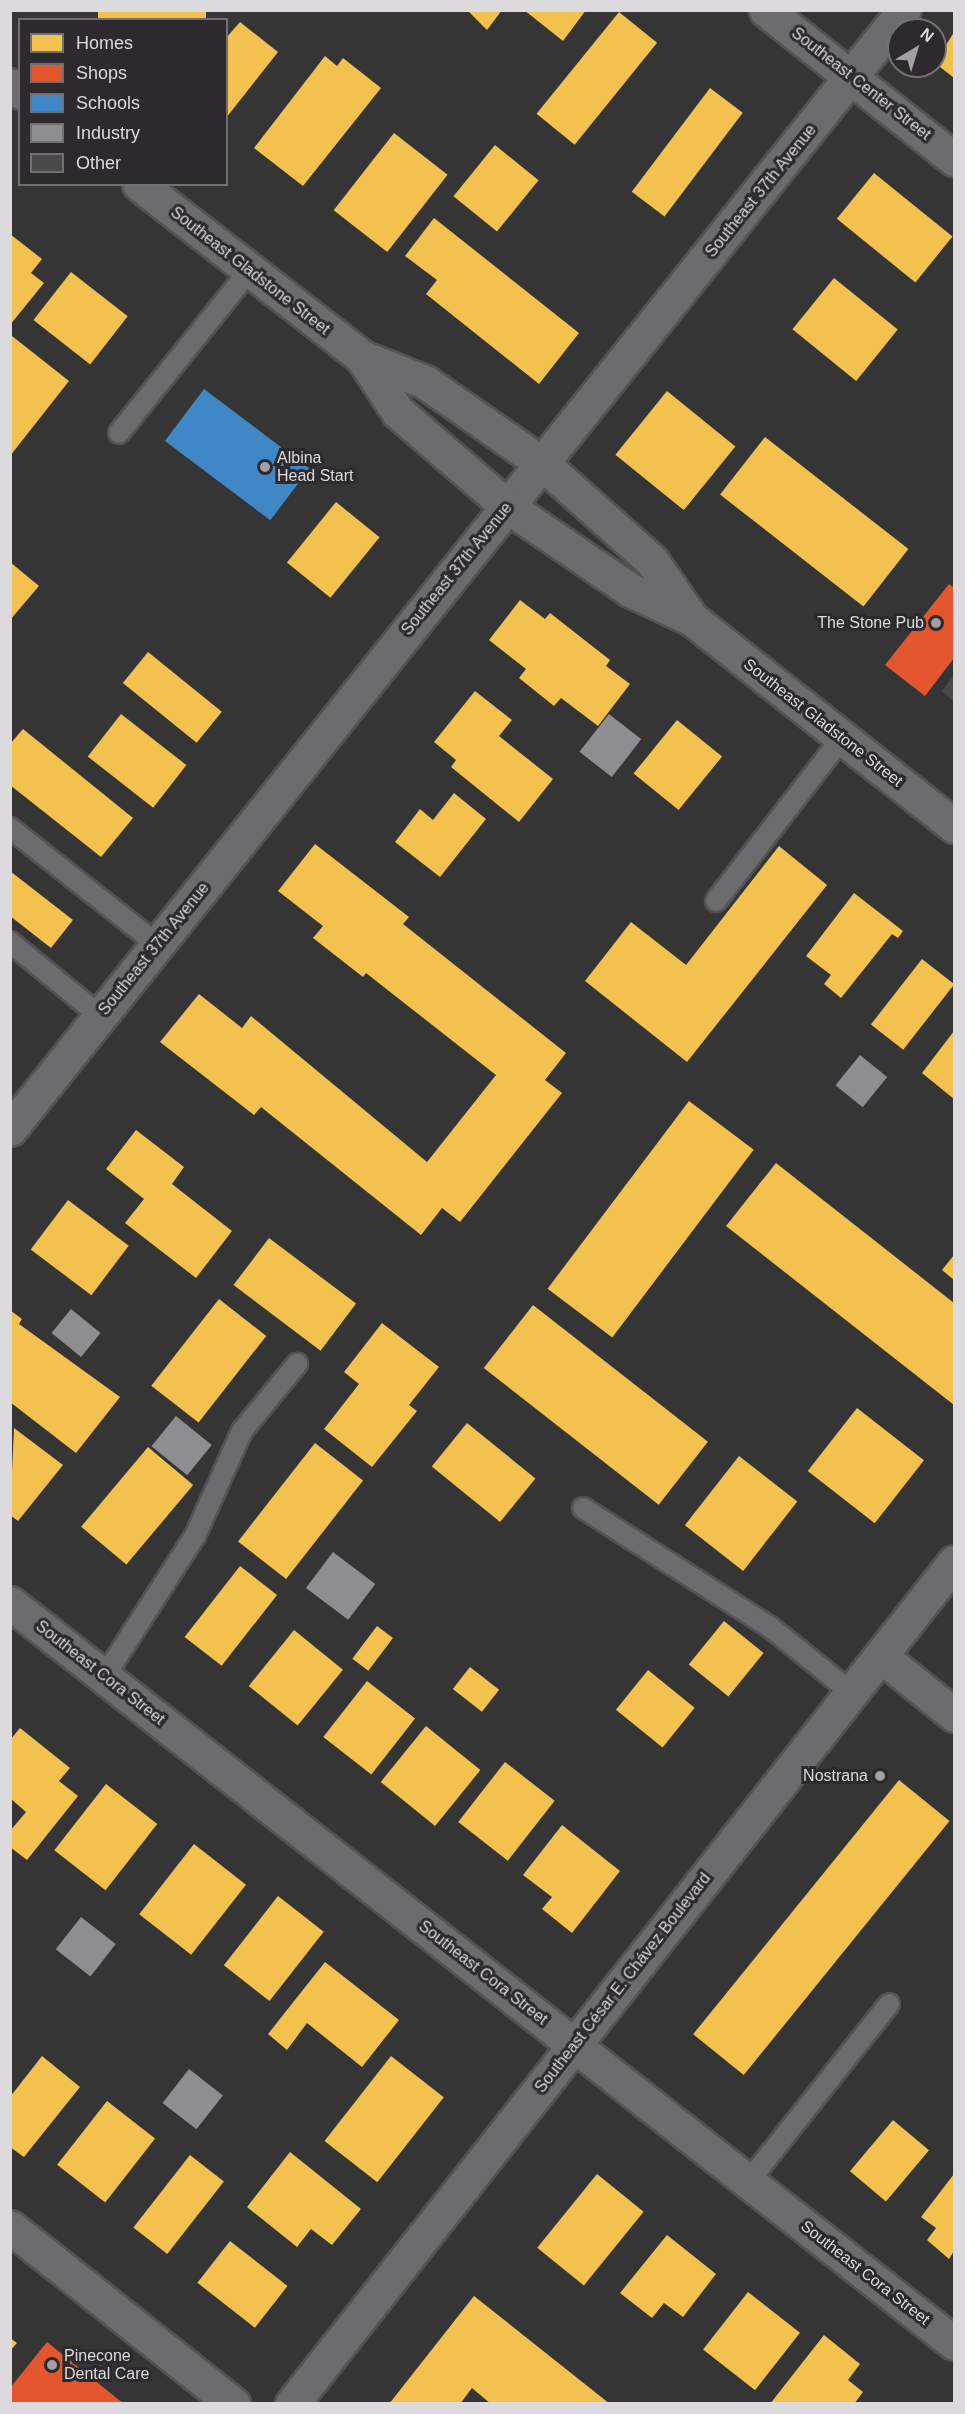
<!DOCTYPE html>
<meta charset="utf-8">
<style>
body{margin:0}
#map{position:relative;width:965px;height:2414px;overflow:hidden;background:#363536;font-family:Arial,sans-serif}
div>[style]{position:absolute}
.homes>*{inset:0;background:#f2c14e;transform-origin:0 0}
.shops>*{inset:0;background:#e4572e}
.schools>*{inset:0;background:#3f88c5;transform-origin:0 0}
.industry>*{inset:0;background:#8d8d92;transform-origin:0 0}
.building>*{inset:0;background:#494949}
.roads{filter:drop-shadow(2px 0 #535353) drop-shadow(-2px 0 #535353) drop-shadow(0 2px #535353) drop-shadow(0 -2px #535353)}
.service>*{height:20px;margin:-10px;padding:0 10px;transform-origin:10px;border-radius:10px;background:#6c6b6d}
.minor>*{height:33px;margin:-16.5px;padding:0 16.5px;transform-origin:16.5px;border-radius:16.5px;background:#6c6b6d}
.tertiary>*{height:33px;margin:-16.5px;padding:0 16.5px;transform-origin:16.5px;border-radius:16.5px;background:#6c6b6d}
.secondary>*{height:33px;margin:-16.5px;padding:0 16.5px;transform-origin:16.5px;border-radius:16.5px;background:#6c6b6d}
.dots>*{width:16px;height:16px;translate:-50% -50%;box-sizing:border-box;border:3px solid #2c2a2d;border-radius:50%}
span{translate:-50% -50%;white-space:nowrap;text-align:center;line-height:1.15;-webkit-text-stroke:6px #2c2a2d;paint-order:stroke}
.street-label{font-size:16px;color:#dcdadc}
.poi-label{font-size:16px;color:#dcdadc}
.left{translate:0 -50%;text-align:left}
.right{translate:-100% -50%;text-align:right}
.frame{position:absolute;inset:0;border:12px solid #dcdadc;pointer-events:none}
.legend{position:absolute;left:18px;top:18px;width:210px;height:168px;box-sizing:border-box;background:#2c2a2d;border:2px solid #727073;margin:0;padding:8px 10px;list-style:none;font-size:18px;color:#dcdadc}
.legend li{display:flex;align-items:center;gap:12px;height:30px}
.legend b{width:30px;border:2px solid #727073}
.north{position:absolute;left:887px;top:18px;width:60px;height:60px;box-sizing:border-box;background:#2c2a2d;border:2px solid #727073;border-radius:50%;rotate:38deg;font-size:16px;font-weight:700;line-height:24px;text-align:center;color:#dcdadc}
.north::after{content:'';display:block;margin:auto;width:21px;height:27px;background:#a2a0a2;clip-path:polygon(50% 0,100% 100%,50% 72%,0 100%)}
</style>
<div id="map">
<div class="homes">
<i style="left:98px;top:10px;width:108px;height:11px"></i>
<i style="clip-path:polygon(467px 10px,502px 10px,487px 30px)"></i>
<i style="clip-path:polygon(524px 10px,586px 10px,563px 41px)"></i>
<i style="left:619px;top:12px;width:49px;height:131px;rotate:39deg"></i>
<i style="clip-path:polygon(240px 22px,278px 52px,226px 118px,226px 38px)"></i>
<i style="clip-path:polygon(954px 32px,954px 78px,935px 63px)"></i>
<i style="clip-path:polygon(325px 56px,337px 66px,343px 58px,381px 88px,303px 186px,254px 148px)"></i>
<i style="left:710px;top:88px;width:41px;height:130px;rotate:37deg"></i>
<i style="left:394px;top:133px;width:68px;height:98px;rotate:38deg"></i>
<i style="left:495px;top:145px;width:56px;height:66px;rotate:39deg"></i>
<i style="left:874px;top:173px;width:101px;height:59px;rotate:39deg"></i>
<i style="clip-path:polygon(434px 218px,579px 333px,539px 384px,426px 294px,437px 280px,405px 256px)"></i>
<i style="clip-path:polygon(10px 234px,42px 259px,31px 273px,44px 283px,10px 325px)"></i>
<i style="left:71px;top:272px;width:72px;height:61px;rotate:38deg"></i>
<i style="left:834px;top:278px;width:82px;height:66px;rotate:39deg"></i>
<i style="clip-path:polygon(12px 336px,69px 381px,10px 456px,10px 338px)"></i>
<i style="left:667px;top:391px;width:88px;height:82px;rotate:39deg"></i>
<i style="left:765px;top:437px;width:182px;height:73px;rotate:38deg"></i>
<i style="left:336px;top:502px;width:56px;height:78px;rotate:39deg"></i>
<i style="clip-path:polygon(10px 562px,39px 586px,10px 620px)"></i>
<i style="clip-path:polygon(520px 600px,545px 619px,550px 613px,610px 660px,606px 666px,630px 684px,598px 726px,561px 698px,554px 706px,519px 678px,526px 669px,489px 640px)"></i>
<i style="left:148px;top:652px;width:95px;height:40px;rotate:39deg"></i>
<i style="clip-path:polygon(475px 691px,512px 720px,499px 736px,553px 779px,519px 822px,451px 767px,456px 760px,434px 742px)"></i>
<i style="left:121px;top:714px;width:83px;height:54px;rotate:38deg"></i>
<i style="left:677px;top:720px;width:58px;height:69px;rotate:39deg"></i>
<i style="clip-path:polygon(23px 729px,133px 818px,101px 857px,10px 785px,10px 744px)"></i>
<i style="clip-path:polygon(454px 793px,486px 819px,440px 877px,395px 842px,420px 809px,433px 820px)"></i>
<i style="clip-path:polygon(315px 844px,409px 917px,403px 924px,566px 1053px,545px 1080px,562px 1093px,460px 1222px,442px 1208px,421px 1235px,261px 1107px,254px 1115px,160px 1042px,199px 994px,242px 1028px,251px 1016px,427px 1162px,496px 1075px,366px 973px,363px 977px,313px 938px,323px 926px,278px 891px)"></i>
<i style="clip-path:polygon(779px 846px,827px 885px,687px 1062px,585px 981px,631px 922px,686px 965px)"></i>
<i style="clip-path:polygon(10px 871px,73px 920px,51px 948px,10px 916px)"></i>
<i style="clip-path:polygon(854px 893px,903px 931px,898px 938px,892px 934px,841px 998px,824px 984px,831px 975px,806px 956px)"></i>
<i style="left:922px;top:959px;width:41px;height:83px;rotate:38deg"></i>
<i style="clip-path:polygon(954px 1031px,954px 1099px,922px 1073px)"></i>
<i style="left:689px;top:1101px;width:81px;height:235px;rotate:37deg"></i>
<i style="clip-path:polygon(136px 1130px,184px 1167px,172px 1184px,232px 1231px,196px 1278px,125px 1223px,144px 1199px,106px 1169px)"></i>
<i style="clip-path:polygon(776px 1163px,954px 1303px,954px 1405px,726px 1226px)"></i>
<i style="left:68px;top:1200px;width:76px;height:62px;rotate:37deg"></i>
<i style="left:269px;top:1238px;width:109px;height:59px;rotate:37deg"></i>
<i style="clip-path:polygon(954px 1255px,954px 1280px,942px 1270px)"></i>
<i style="left:219px;top:1299px;width:60px;height:110px;rotate:38deg"></i>
<i style="left:533px;top:1305px;width:222px;height:80px;rotate:38deg"></i>
<i style="clip-path:polygon(10px 1310px,22px 1319px,19px 1324px,120px 1397px,76px 1453px,10px 1402px)"></i>
<i style="clip-path:polygon(382px 1323px,439px 1367px,409px 1405px,417px 1411px,372px 1467px,324px 1429px,359px 1384px,344px 1372px)"></i>
<i style="left:857px;top:1408px;width:85px;height:80px;rotate:38deg"></i>
<i style="left:467px;top:1423px;width:88px;height:56px;rotate:39deg"></i>
<i style="clip-path:polygon(14px 1428px,63px 1465px,18px 1521px,10px 1515px)"></i>
<i style="left:315px;top:1443px;width:61px;height:125px;rotate:38deg"></i>
<i style="left:148px;top:1447px;width:59px;height:104px;rotate:40deg"></i>
<i style="left:739px;top:1456px;width:74px;height:88px;rotate:38deg"></i>
<i style="left:240px;top:1566px;width:47px;height:90px;rotate:38deg"></i>
<i style="left:724px;top:1621px;width:51px;height:56px;rotate:39deg"></i>
<i style="left:377px;top:1626px;width:20px;height:41px;rotate:37deg"></i>
<i style="left:294px;top:1630px;width:63px;height:72px;rotate:39deg"></i>
<i style="left:470px;top:1667px;width:37px;height:28px;rotate:38deg"></i>
<i style="left:648px;top:1670px;width:60px;height:51px;rotate:39deg"></i>
<i style="left:367px;top:1681px;width:61px;height:71px;rotate:38deg"></i>
<i style="left:426px;top:1726px;width:70px;height:72px;rotate:39deg"></i>
<i style="clip-path:polygon(20px 1728px,70px 1768px,59px 1781px,78px 1796px,27px 1860px,10px 1847px,10px 1831px,26px 1812px,10px 1798px,10px 1740px)"></i>
<i style="left:505px;top:1762px;width:63px;height:76px;rotate:38deg"></i>
<i style="left:899px;top:1780px;width:65px;height:327px;rotate:39deg"></i>
<i style="left:106px;top:1784px;width:65px;height:84px;rotate:38deg"></i>
<i style="clip-path:polygon(562px 1825px,620px 1871px,572px 1933px,542px 1909px,552px 1897px,523px 1875px)"></i>
<i style="left:194px;top:1844px;width:66px;height:89px;rotate:38deg"></i>
<i style="left:278px;top:1896px;width:58px;height:88px;rotate:38deg"></i>
<i style="clip-path:polygon(325px 1962px,399px 2020px,362px 2067px,307px 2023px,287px 2050px,268px 2034px)"></i>
<i style="clip-path:polygon(42px 2056px,80px 2087px,24px 2157px,10px 2147px,10px 2097px)"></i>
<i style="left:391px;top:2056px;width:67px;height:108px;rotate:38deg"></i>
<i style="left:107px;top:2101px;width:61px;height:81px;rotate:38deg"></i>
<i style="left:893px;top:2120px;width:47px;height:67px;rotate:40deg"></i>
<i style="clip-path:polygon(290px 2152px,361px 2209px,332px 2245px,311px 2229px,297px 2247px,247px 2207px)"></i>
<i style="left:190px;top:2155px;width:43px;height:92px;rotate:38deg"></i>
<i style="left:597px;top:2174px;width:60px;height:95px;rotate:39deg"></i>
<i style="clip-path:polygon(954px 2174px,954px 2251px,949px 2259px,927px 2240px,936px 2228px,921px 2217px)"></i>
<i style="clip-path:polygon(667px 2235px,716px 2274px,683px 2317px,664px 2303px,652px 2318px,620px 2293px)"></i>
<i style="left:230px;top:2241px;width:73px;height:53px;rotate:38deg"></i>
<i style="left:748px;top:2292px;width:66px;height:73px;rotate:38deg"></i>
<i style="clip-path:polygon(474px 2296px,610px 2404px,491px 2404px,472px 2388px,460px 2404px,389px 2404px)"></i>
<i style="clip-path:polygon(824px 2335px,860px 2364px,848px 2380px,863px 2392px,854px 2404px,770px 2404px)"></i>
<i style="clip-path:polygon(10px 2338px,17px 2343px,10px 2351px)"></i>
</div>
<div class="shops">
<i style="clip-path:polygon(949px 584px,954px 588px,954px 658px,925px 696px,885px 665px)"></i>
<i style="clip-path:polygon(47px 2342px,124px 2404px,10px 2404px,10px 2388px)"></i>
</div>
<div class="schools">
<i style="left:204px;top:389px;width:132px;height:65px;rotate:37deg"></i>
</div>
<div class="industry">
<i style="left:609px;top:714px;width:41px;height:48px;rotate:38deg"></i>
<i style="left:860px;top:1055px;width:35px;height:39px;rotate:39deg"></i>
<i style="left:71px;top:1309px;width:38px;height:31px;rotate:39deg"></i>
<i style="left:176px;top:1416px;width:46px;height:39px;rotate:39deg"></i>
<i style="left:333px;top:1552px;width:53px;height:45px;rotate:37deg"></i>
<i style="left:81px;top:1917px;width:44px;height:41px;rotate:38deg"></i>
<i style="left:189px;top:2069px;width:43px;height:43px;rotate:38deg"></i>
</div>
<div class="building">
<i style="clip-path:polygon(954px 675px,954px 702px,942px 691px)"></i>
</div>
<div class="roads">
<div class="service">
<i style="left:119px;top:433px;width:209px;rotate:-51.2deg"></i>
<i style="left:10px;top:828px;width:189px;rotate:38.3deg"></i>
<i style="left:716px;top:901px;width:206px;rotate:-52.3deg"></i>
<i style="left:10px;top:942px;width:117px;rotate:39.4deg"></i>
<i style="left:583px;top:1508px;width:222px;rotate:32.5deg"></i>
<i style="left:770px;top:1627px;width:105px;rotate:38.8deg"></i>
<i style="left:104px;top:1677px;width:168px;rotate:-57.2deg"></i>
<i style="left:195px;top:1536px;width:115px;rotate:-65.9deg"></i>
<i style="left:242px;top:1431px;width:87px;rotate:-50.6deg"></i>
<i style="left:748px;top:2182px;width:227px;rotate:-51.6deg"></i>
</div>
<div class="minor">
<i style="left:766px;top:10px;width:240px;rotate:38.4deg"></i>
<i style="left:10px;top:1129px;width:1432px;rotate:-51.38deg"></i>
<i style="left:10px;top:1603px;width:1199px;rotate:38.09deg"></i>
<i style="left:881px;top:1656px;width:94px;rotate:38.9deg"></i>
<i style="left:10px;top:2227px;width:285px;rotate:38.4deg"></i>
</div>
<div class="tertiary">
<i style="left:10px;top:85px;width:12px;rotate:35deg"></i>
<i style="left:139px;top:184px;width:282px;rotate:37.8deg"></i>
<i style="left:362px;top:357px;width:68px;rotate:21.6deg"></i>
<i style="left:425px;top:382px;width:144px;rotate:34.8deg"></i>
<i style="left:543px;top:464px;width:146px;rotate:41.7deg"></i>
<i style="left:652px;top:561px;width:69px;rotate:55.6deg"></i>
<i style="left:362px;top:357px;width:66px;rotate:56.8deg"></i>
<i style="left:398px;top:412px;width:144px;rotate:40.8deg"></i>
<i style="left:507px;top:506px;width:149px;rotate:34.3deg"></i>
<i style="left:630px;top:590px;width:68px;rotate:25.1deg"></i>
<i style="left:692px;top:619px;width:334px;rotate:38.3deg"></i>
</div>
<div class="secondary">
<i style="left:292px;top:2404px;width:1071px;rotate:-51.82deg"></i>
</div>
</div>
<div class="dots">
<i style="left:265px;top:467px;background:#a2a0a2"></i>
<i style="left:936px;top:623px;background:#a2a0a2"></i>
<i style="left:880px;top:1776px;background:#a2a0a2"></i>
<i style="left:52px;top:2365px;background:#a2a0a2"></i>
</div>
<div class="street-label">
<span style="left:861px;top:84px;rotate:38deg">Southeast Center Street</span>
<span style="left:761px;top:191px;rotate:-51deg">Southeast 37th Avenue</span>
<span style="left:250px;top:271px;rotate:38deg">Southeast Gladstone Street</span>
<span style="left:457px;top:569px;rotate:-51deg">Southeast 37th Avenue</span>
<span style="left:823px;top:723px;rotate:38deg">Southeast Gladstone Street</span>
<span style="left:154px;top:949px;rotate:-51deg">Southeast 37th Avenue</span>
<span style="left:100px;top:1673px;rotate:38deg">Southeast Cora Street</span>
<span style="left:483px;top:1973px;rotate:38deg">Southeast Cora Street</span>
<span style="left:623px;top:1983px;rotate:-52deg">Southeast César E. Chávez Boulevard</span>
<span style="left:865px;top:2273px;rotate:38deg">Southeast Cora Street</span>
</div>
<div class="poi-label">
<span class="left" style="left:277px;top:467px">Albina<br>Head Start</span>
<span class="right" style="left:924px;top:623px">The Stone Pub</span>
<span class="right" style="left:868px;top:1776px">Nostrana</span>
<span class="left" style="left:64px;top:2365px">Pinecone<br>Dental Care</span>
</div>
<div class="frame"></div>
<ul class="legend">
<li><b style="height:16px;background:#f2c14e"></b>Homes</li>
<li><b style="height:16px;background:#e4572e"></b>Shops</li>
<li><b style="height:16px;background:#3f88c5"></b>Schools</li>
<li><b style="height:16px;background:#8d8d92"></b>Industry</li>
<li><b style="height:16px;background:#494949"></b>Other</li>
</ul>
<div class="north">N</div>
</div>
